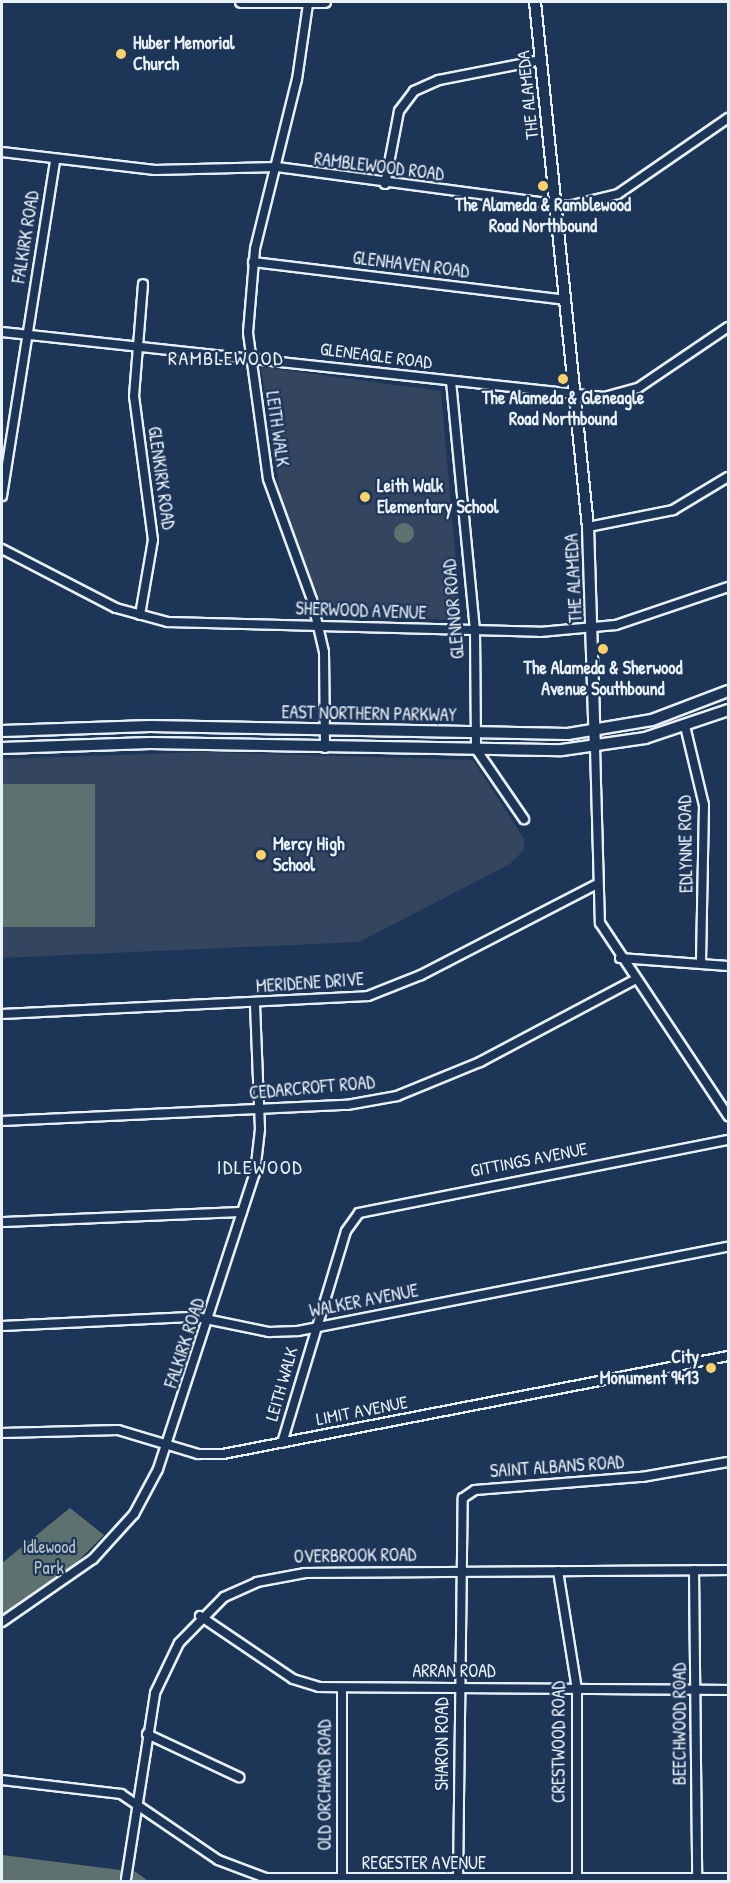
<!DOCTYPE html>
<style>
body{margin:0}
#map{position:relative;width:730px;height:1883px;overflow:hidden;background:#1d3557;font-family:"Patrick Hand",sans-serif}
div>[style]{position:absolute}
.built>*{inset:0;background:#34455f}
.green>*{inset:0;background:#5d726e;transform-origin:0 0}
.round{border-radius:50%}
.roads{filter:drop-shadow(2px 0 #e8f1f8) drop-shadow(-2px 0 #e8f1f8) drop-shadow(0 2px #e8f1f8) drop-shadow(0 -2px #e8f1f8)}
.minor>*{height:8px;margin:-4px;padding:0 4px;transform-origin:4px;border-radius:4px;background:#1d3557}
.major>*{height:10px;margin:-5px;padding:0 5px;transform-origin:5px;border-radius:5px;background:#1d3557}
.dots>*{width:16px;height:16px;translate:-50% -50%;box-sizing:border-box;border:3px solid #1d3557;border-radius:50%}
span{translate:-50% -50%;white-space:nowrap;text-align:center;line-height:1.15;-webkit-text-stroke:4.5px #1d3557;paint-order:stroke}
.poi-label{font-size:18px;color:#e8f1f8;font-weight:700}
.left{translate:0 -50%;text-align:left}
.right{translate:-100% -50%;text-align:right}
.street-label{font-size:18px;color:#e8f1f8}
.park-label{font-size:18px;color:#b7c5c8}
.neighbourhood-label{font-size:20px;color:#e8f1f8;letter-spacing:1.5px}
.frame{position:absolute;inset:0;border:3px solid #e8f1f8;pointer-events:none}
</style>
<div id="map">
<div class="built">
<i style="clip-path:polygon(261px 367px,441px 391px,461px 620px,330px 616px,324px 611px,282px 506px)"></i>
<i style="clip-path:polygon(203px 752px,473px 760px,525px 840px,523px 851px,510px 864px,359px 942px,2px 958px,2px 759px)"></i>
</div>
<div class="green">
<i class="round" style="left:394px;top:523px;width:20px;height:20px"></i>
<i style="left:3px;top:784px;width:92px;height:143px"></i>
<i style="clip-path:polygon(70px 1508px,104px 1535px,60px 1579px,2px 1615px,2px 1563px)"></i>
<i style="clip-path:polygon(2px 1855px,136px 1872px,148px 1881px,2px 1882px)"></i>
</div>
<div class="roads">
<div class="minor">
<i style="left:308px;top:4px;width:76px;rotate:98.3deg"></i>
<i style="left:297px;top:79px;width:175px;rotate:103.9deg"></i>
<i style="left:255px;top:249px;width:84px;rotate:94.8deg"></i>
<i style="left:248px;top:333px;width:147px;rotate:82.2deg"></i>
<i style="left:268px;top:479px;width:129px;rotate:70deg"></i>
<i style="left:312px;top:600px;width:53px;rotate:77deg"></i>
<i style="left:324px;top:652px;width:96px;rotate:89.4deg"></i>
<i style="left:2px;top:152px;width:154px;rotate:6.7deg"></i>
<i style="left:155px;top:170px;width:122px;rotate:-1.4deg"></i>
<i style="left:277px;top:167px;width:295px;rotate:7.6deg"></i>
<i style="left:569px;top:206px;width:50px;rotate:-13.8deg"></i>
<i style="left:618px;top:194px;width:134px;rotate:-34.6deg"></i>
<i style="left:385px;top:184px;width:74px;rotate:-79.1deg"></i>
<i style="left:399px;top:111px;width:25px;rotate:-53deg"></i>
<i style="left:414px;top:91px;width:27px;rotate:-24deg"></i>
<i style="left:439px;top:80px;width:104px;rotate:-11.1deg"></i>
<i style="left:253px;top:262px;width:314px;rotate:6.9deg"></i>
<i style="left:2px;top:332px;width:605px;rotate:6.16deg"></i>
<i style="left:604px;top:397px;width:35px;rotate:-15deg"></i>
<i style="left:638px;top:388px;width:109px;rotate:-34.1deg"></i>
<i style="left:451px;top:381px;width:251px;rotate:84.5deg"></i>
<i style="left:475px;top:631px;width:118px;rotate:89.5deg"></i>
<i style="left:476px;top:749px;width:85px;rotate:55.6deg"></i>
<i style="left:2px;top:496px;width:339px;rotate:-81deg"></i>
<i style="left:588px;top:527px;width:87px;rotate:-11.3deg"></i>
<i style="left:673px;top:510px;width:64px;rotate:-31deg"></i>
<i style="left:2px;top:549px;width:128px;rotate:27.4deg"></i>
<i style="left:116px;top:608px;width:54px;rotate:15.1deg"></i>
<i style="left:168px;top:622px;width:372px;rotate:1.5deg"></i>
<i style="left:540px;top:632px;width:76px;rotate:-5.3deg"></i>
<i style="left:616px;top:625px;width:118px;rotate:-18.7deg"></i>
<i style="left:140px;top:615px;width:76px;rotate:-80.2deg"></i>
<i style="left:153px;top:540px;width:145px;rotate:-97.5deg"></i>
<i style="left:134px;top:396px;width:112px;rotate:-85.4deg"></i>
<i style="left:685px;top:726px;width:81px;rotate:76.5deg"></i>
<i style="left:704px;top:805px;width:158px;rotate:91.1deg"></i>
<i style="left:595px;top:747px;width:176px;rotate:88.4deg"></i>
<i style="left:600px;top:923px;width:232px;rotate:56.4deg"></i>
<i style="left:620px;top:958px;width:108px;rotate:4.2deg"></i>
<i style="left:2px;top:1014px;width:366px;rotate:-2.8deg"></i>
<i style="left:368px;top:996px;width:57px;rotate:-21.6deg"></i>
<i style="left:421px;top:975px;width:196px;rotate:-27.3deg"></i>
<i style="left:2px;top:1121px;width:345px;rotate:-2.7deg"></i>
<i style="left:347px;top:1105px;width:51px;rotate:-10.2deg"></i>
<i style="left:397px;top:1096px;width:90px;rotate:-22.3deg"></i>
<i style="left:480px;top:1062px;width:174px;rotate:-28deg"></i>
<i style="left:2px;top:1222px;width:240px;rotate:-2.4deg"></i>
<i style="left:2px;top:1326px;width:194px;rotate:-2.7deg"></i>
<i style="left:196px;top:1317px;width:75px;rotate:11.6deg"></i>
<i style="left:269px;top:1332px;width:29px;rotate:-2deg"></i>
<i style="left:298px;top:1331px;width:438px;rotate:-11.1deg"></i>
<i style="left:2px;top:1433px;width:116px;rotate:-1.5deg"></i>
<i style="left:118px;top:1430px;width:84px;rotate:16.7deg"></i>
<i style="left:198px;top:1454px;width:25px"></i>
<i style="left:223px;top:1454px;width:514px;rotate:-10.98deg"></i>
<i style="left:282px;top:1443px;width:221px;rotate:-73.2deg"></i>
<i style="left:346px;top:1231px;width:22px;rotate:-54deg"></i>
<i style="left:359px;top:1213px;width:376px;rotate:-11.2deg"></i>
<i style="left:694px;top:1570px;width:308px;rotate:89.4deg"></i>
<i style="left:558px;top:1571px;width:121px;rotate:80.9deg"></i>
<i style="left:577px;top:1690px;width:189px;rotate:90deg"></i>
<i style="left:200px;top:1616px;width:112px;rotate:34.1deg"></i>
<i style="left:293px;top:1679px;width:27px;rotate:17deg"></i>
<i style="left:319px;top:1687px;width:409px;rotate:0.4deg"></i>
<i style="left:2px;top:1622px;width:111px;rotate:-34.7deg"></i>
<i style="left:93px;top:1559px;width:61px;rotate:-47.7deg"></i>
<i style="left:134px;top:1514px;width:51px;rotate:-61.9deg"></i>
<i style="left:158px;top:1469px;width:311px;rotate:-71.9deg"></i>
<i style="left:255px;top:1173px;width:44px;rotate:-83.5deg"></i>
<i style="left:260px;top:1129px;width:125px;rotate:-92.3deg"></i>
<i style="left:147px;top:1734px;width:102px;rotate:25.1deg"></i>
<i style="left:2px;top:1780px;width:120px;rotate:6.7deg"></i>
<i style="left:121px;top:1794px;width:117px;rotate:34.2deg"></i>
<i style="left:218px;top:1860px;width:51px;rotate:20.6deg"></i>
<i style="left:266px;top:1878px;width:462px"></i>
<i style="left:126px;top:1879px;width:188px;rotate:-81.1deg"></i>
<i style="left:155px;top:1693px;width:55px;rotate:-64.4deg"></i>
<i style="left:179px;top:1643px;width:64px;rotate:-45.6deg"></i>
<i style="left:224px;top:1597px;width:36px;rotate:-24deg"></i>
<i style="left:257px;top:1582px;width:49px;rotate:-10.6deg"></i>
<i style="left:305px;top:1573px;width:423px;rotate:-0.4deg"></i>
<i style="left:342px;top:1880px;width:190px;rotate:-90deg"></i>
<i style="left:458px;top:1882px;width:384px;rotate:-89.3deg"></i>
<i style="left:463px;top:1498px;width:14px;rotate:-34deg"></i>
<i style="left:475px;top:1490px;width:168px;rotate:-4.5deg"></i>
<i style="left:642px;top:1477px;width:87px;rotate:-9.9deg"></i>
</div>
<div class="major">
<i style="left:241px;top:2px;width:84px"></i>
<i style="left:535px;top:2px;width:528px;rotate:84.24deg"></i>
<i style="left:588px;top:527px;width:220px;rotate:88.2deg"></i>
<i style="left:2px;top:731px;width:148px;rotate:-1.9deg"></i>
<i style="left:150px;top:726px;width:418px;rotate:1.1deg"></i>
<i style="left:568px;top:734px;width:85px;rotate:-9.5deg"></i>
<i style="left:652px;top:720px;width:81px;rotate:-20.9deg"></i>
<i style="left:2px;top:748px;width:148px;rotate:-1.9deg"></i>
<i style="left:150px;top:743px;width:412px;rotate:1deg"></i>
<i style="left:562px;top:750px;width:84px;rotate:-8.2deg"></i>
<i style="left:645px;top:738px;width:88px;rotate:-18.6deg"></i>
</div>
</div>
<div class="dots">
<i style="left:121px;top:54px;background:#ffd166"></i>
<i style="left:543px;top:186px;background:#ffd166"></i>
<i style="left:563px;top:379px;background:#ffd166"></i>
<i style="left:365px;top:497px;background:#ffd166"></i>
<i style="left:603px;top:649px;background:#ffd166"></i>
<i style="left:261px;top:855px;background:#ffd166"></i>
<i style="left:711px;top:1368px;background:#ffd166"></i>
</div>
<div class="poi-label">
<span class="left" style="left:133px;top:54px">Huber Memorial<br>Church</span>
<span style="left:543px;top:216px">The Alameda &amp; Ramblewood<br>Road Northbound</span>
<span style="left:563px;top:409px">The Alameda &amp; Gleneagle<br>Road Northbound</span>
<span class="left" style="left:377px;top:497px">Leith Walk<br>Elementary School</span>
<span style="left:603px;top:679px">The Alameda &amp; Sherwood<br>Avenue Southbound</span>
<span class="left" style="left:273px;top:855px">Mercy High<br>School</span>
<span class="right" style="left:699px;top:1368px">City<br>Monument 9413</span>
</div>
<div class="street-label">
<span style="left:528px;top:95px;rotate:-96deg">THE ALAMEDA</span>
<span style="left:379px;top:167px;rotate:7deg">RAMBLEWOOD ROAD</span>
<span style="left:26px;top:237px;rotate:-81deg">FALKIRK ROAD</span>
<span style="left:411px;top:265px;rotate:7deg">GLENHAVEN ROAD</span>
<span style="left:376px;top:356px;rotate:7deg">GLENEAGLE ROAD</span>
<span style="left:277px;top:429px;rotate:82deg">LEITH WALK</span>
<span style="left:161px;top:478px;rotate:82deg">GLENKIRK ROAD</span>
<span style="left:574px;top:578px;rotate:-93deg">THE ALAMEDA</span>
<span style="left:454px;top:609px;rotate:-95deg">GLENNOR ROAD</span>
<span style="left:361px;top:611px;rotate:2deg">SHERWOOD AVENUE</span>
<span style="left:369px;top:714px;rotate:1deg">EAST NORTHERN PARKWAY</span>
<span style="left:686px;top:844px;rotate:-91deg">EDLYNNE ROAD</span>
<span style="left:310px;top:983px;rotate:-4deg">MERIDENE DRIVE</span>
<span style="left:312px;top:1088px;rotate:-5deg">CEDARCROFT ROAD</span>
<span style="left:529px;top:1160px;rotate:-11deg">GITTINGS AVENUE</span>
<span style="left:364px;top:1301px;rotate:-11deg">WALKER AVENUE</span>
<span style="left:185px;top:1343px;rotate:-72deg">FALKIRK ROAD</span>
<span style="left:282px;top:1384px;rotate:-74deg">LEITH WALK</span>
<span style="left:362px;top:1411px;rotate:-11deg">LIMIT AVENUE</span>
<span style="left:557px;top:1467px;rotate:-4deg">SAINT ALBANS ROAD</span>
<span style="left:355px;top:1556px;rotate:-1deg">OVERBROOK ROAD</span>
<span style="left:454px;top:1671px">ARRAN ROAD</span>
<span style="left:680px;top:1724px;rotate:-90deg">BEECHWOOD ROAD</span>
<span style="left:559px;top:1742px;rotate:-90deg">CRESTWOOD ROAD</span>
<span style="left:442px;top:1744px;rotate:-90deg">SHARON ROAD</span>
<span style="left:325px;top:1785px;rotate:-90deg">OLD ORCHARD ROAD</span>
<span style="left:424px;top:1863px">REGESTER AVENUE</span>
</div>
<div class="park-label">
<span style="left:49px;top:1558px">Idlewood<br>Park</span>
</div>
<div class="neighbourhood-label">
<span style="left:226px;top:357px">RAMBLEWOOD</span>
<span style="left:260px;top:1166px">IDLEWOOD</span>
</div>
<div class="frame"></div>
</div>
